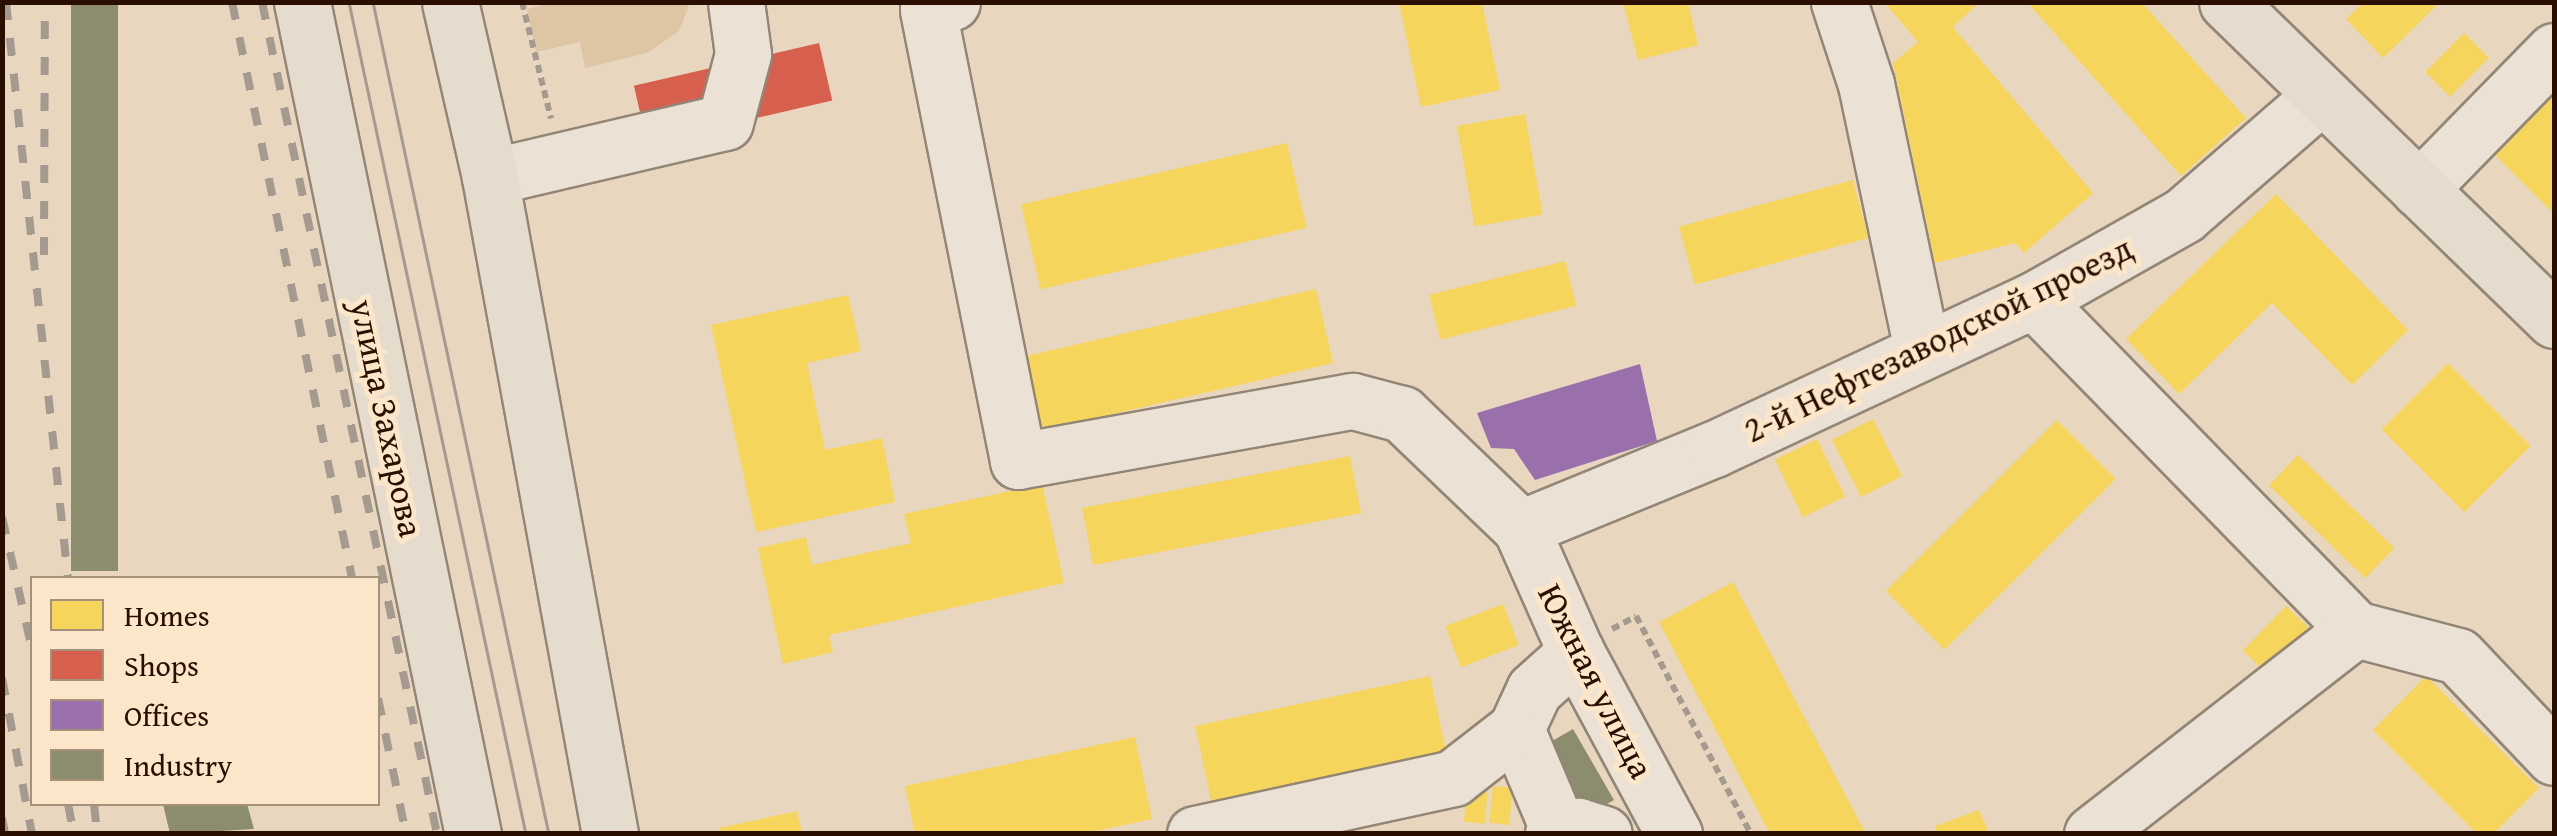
<!DOCTYPE html>
<meta charset="utf-8">
<style>
body{margin:0}
#map{position:relative;width:2557px;height:836px;overflow:hidden;background:#e8d6be;font-family:"Gentium Book Plus",serif}
div>[style]{position:absolute}
.green>*{inset:0;background:#dec5a4}
.homes>*{inset:0;background:#f6d55c;transform-origin:0 0}
.shops>*{inset:0;background:#d6604d;transform-origin:0 0}
.offices>*{inset:0;background:#9970ab}
.industry>*{inset:0;background:#8c8c6e;transform-origin:0 0}
.path>*{height:6px;margin-top:-3px;transform-origin:0;background:repeating-linear-gradient(90deg,#a49a90 0 8px,transparent 0 13px)}
.roads{filter:drop-shadow(2px 0 #938676) drop-shadow(-2px 0 #938676) drop-shadow(0 2px #938676) drop-shadow(0 -2px #938676)}
.minor>*{height:55px;margin:-27.5px;padding:0 27.5px;transform-origin:27.5px;border-radius:27.5px;background:#ebe1d5}
.major>*{height:55px;margin:-27.5px;padding:0 27.5px;transform-origin:27.5px;border-radius:27.5px;background:#e6dcce}
.tram>*{height:2.5px;margin:-1.25px;padding:0 1.25px;transform-origin:1.25px;border-radius:1.25px;background:#a49a90}
.rail>*{height:8px;margin-top:-4px;transform-origin:0;background:repeating-linear-gradient(90deg,#a49a90 0 18px,transparent 0 36px)}
span{translate:-50% -50%;white-space:nowrap;text-align:center;line-height:1.15;-webkit-text-stroke:10px #fbe6c9;paint-order:stroke}
.street-label{font-size:35px;color:#2a0f00}
.frame{position:absolute;inset:0;border:5px solid #2a0f00;pointer-events:none}
.legend{position:absolute;left:30px;top:576px;width:350px;height:230px;box-sizing:border-box;background:#fbe6c9;border:2px solid #a79079;margin:0;padding:12px 18px;list-style:none;font-size:30px;color:#2a0f00}
.legend li{display:flex;align-items:center;gap:20px;height:50px}
.legend b{width:50px;border:2px solid #a79079}
</style>
<div id="map">
<div class="green">
<i style="clip-path:polygon(550px 3px,689px 2px,690px 3px,679px 31px,647px 53px,585px 68px,580px 42px,536px 52px,527px 9px)"></i>
</div>
<div class="homes">
<i style="clip-path:polygon(1399px 2px,1482px 2px,1500px 90px,1421px 107px)"></i>
<i style="clip-path:polygon(1623px 2px,1688px 2px,1698px 45px,1638px 60px)"></i>
<i style="clip-path:polygon(1884px 2px,1980px 2px,1953px 27px,2093px 193px,2024px 253px,2015px 243px,1935px 263px,1893px 63px,1918px 42px)"></i>
<i style="clip-path:polygon(2027px 2px,2141px 2px,2246px 118px,2181px 176px)"></i>
<i style="clip-path:polygon(2364px 2px,2440px 2px,2383px 58px,2346px 19px)"></i>
<i style="left:2464px;top:33px;width:35px;height:55px;rotate:45deg"></i>
<i style="clip-path:polygon(2554px 86px,2554px 214px,2491px 151px)"></i>
<i style="left:1525px;top:114px;width:102px;height:69px;rotate:80deg"></i>
<i style="left:1287px;top:143px;width:87px;height:273px;rotate:77deg"></i>
<i style="left:1853px;top:180px;width:60px;height:180px;rotate:75deg"></i>
<i style="clip-path:polygon(2276px 194px,2408px 330px,2352px 385px,2272px 303px,2179px 394px,2126px 339px)"></i>
<i style="left:1565px;top:261px;width:46px;height:140px;rotate:76deg"></i>
<i style="left:1316px;top:289px;width:76px;height:304px;rotate:77deg"></i>
<i style="clip-path:polygon(848px 295px,861px 351px,807px 363px,825px 450px,882px 438px,895px 502px,756px 532px,711px 325px)"></i>
<i style="left:2448px;top:363px;width:117px;height:94px;rotate:45deg"></i>
<i style="left:1873px;top:419px;width:64px;height:46px;rotate:63deg"></i>
<i style="left:2057px;top:420px;width:83px;height:242px;rotate:45deg"></i>
<i style="left:1817px;top:439px;width:64px;height:47px;rotate:64deg"></i>
<i style="left:2298px;top:455px;width:134px;height:42px;rotate:44deg"></i>
<i style="left:1350px;top:456px;width:58px;height:273px;rotate:79deg"></i>
<i style="clip-path:polygon(1042px 484px,1064px 583px,829px 635px,833px 652px,783px 664px,758px 548px,806px 537px,812px 565px,911px 543px,904px 514px)"></i>
<i style="clip-path:polygon(1733px 582px,1866px 834px,1770px 834px,1659px 622px)"></i>
<i style="left:1503px;top:604px;width:44px;height:62px;rotate:69deg"></i>
<i style="left:2286px;top:606px;width:35px;height:62px;rotate:44deg"></i>
<i style="left:1430px;top:676px;width:79px;height:240px;rotate:78deg"></i>
<i style="clip-path:polygon(2426px 676px,2539px 788px,2493px 834px,2477px 834px,2373px 730px)"></i>
<i style="clip-path:polygon(1135px 737px,1152px 819px,1082px 834px,915px 834px,905px 786px)"></i>
<i style="left:1467px;top:786px;width:21px;height:36px;rotate:5deg"></i>
<i style="left:1493px;top:786px;width:20px;height:37px;rotate:6deg"></i>
<i style="clip-path:polygon(1979px 810px,1990px 834px,1938px 834px,1935px 826px)"></i>
<i style="clip-path:polygon(797px 811px,802px 834px,720px 834px,719px 828px)"></i>
</div>
<div class="shops">
<i style="left:819px;top:43px;width:59px;height:190px;rotate:77deg"></i>
</div>
<div class="offices">
<i style="clip-path:polygon(1640px 364px,1657px 441px,1535px 480px,1514px 449px,1491px 448px,1477px 413px)"></i>
</div>
<div class="industry">
<i style="left:71px;top:2px;width:47px;height:569px"></i>
<i style="left:1573px;top:729px;width:82px;height:34px;rotate:60deg"></i>
<i style="clip-path:polygon(163px 804px,247px 804px,254px 829px,170px 834px)"></i>
</div>
<div class="path">
<i style="left:522px;top:2px;width:120px;rotate:76deg"></i>
<i style="left:1612px;top:629px;width:27px;rotate:-28deg"></i>
<i style="left:1636px;top:616px;width:246px;rotate:62.2deg"></i>
</div>
<div class="roads">
<div class="minor">
<i style="left:952px;top:2px;width:25px;rotate:162deg"></i>
<i style="left:928px;top:10px;width:460px;rotate:78.7deg"></i>
<i style="left:1018px;top:461px;width:340px;rotate:-10.2deg"></i>
<i style="left:1353px;top:401px;width:51px;rotate:14.9deg"></i>
<i style="left:1402px;top:414px;width:165px;rotate:43.8deg"></i>
<i style="left:1521px;top:528px;width:136px;rotate:66.1deg"></i>
<i style="left:1576px;top:652px;width:207px;rotate:61.7deg"></i>
<i style="left:1839px;top:2px;width:86px;rotate:71.8deg"></i>
<i style="left:1866px;top:84px;width:272px;rotate:78.1deg"></i>
<i style="left:490px;top:177px;width:241px;rotate:-13.2deg"></i>
<i style="left:725px;top:122px;width:70px;rotate:-75.2deg"></i>
<i style="left:743px;top:54px;width:52px;rotate:-97.7deg"></i>
<i style="left:2419px;top:189px;width:193px;rotate:-45.6deg"></i>
<i style="left:2034px;top:300px;width:460px;rotate:45.7deg"></i>
<i style="left:1521px;top:528px;width:209px;rotate:-22.3deg"></i>
<i style="left:1714px;top:449px;width:353px;rotate:-25deg"></i>
<i style="left:2034px;top:300px;width:172px;rotate:-29.5deg"></i>
<i style="left:2184px;top:215px;width:183px;rotate:-41deg"></i>
<i style="left:1516px;top:729px;width:111px;rotate:67.1deg"></i>
<i style="left:1559px;top:831px;width:7px;rotate:153deg"></i>
<i style="left:1559px;top:831px;width:20px;rotate:-15deg"></i>
<i style="left:1578px;top:826px;width:27px;rotate:17deg"></i>
<i style="left:1195px;top:834px;width:264px;rotate:-12.2deg"></i>
<i style="left:1453px;top:778px;width:80px;rotate:-37.9deg"></i>
<i style="left:1516px;top:729px;width:43px;rotate:-65.2deg"></i>
<i style="left:1534px;top:690px;width:57px;rotate:-42.1deg"></i>
<i style="left:2092px;top:834px;width:333px;rotate:-37.9deg"></i>
<i style="left:2355px;top:629px;width:106px;rotate:14.7deg"></i>
<i style="left:2458px;top:656px;width:139px;rotate:46.5deg"></i>
</div>
<div class="major">
<i style="left:302px;top:2px;width:849px;rotate:78.39deg"></i>
<i style="left:450px;top:2px;width:180px;rotate:77.1deg"></i>
<i style="left:490px;top:177px;width:668px;rotate:79.65deg"></i>
<i style="left:2227px;top:2px;width:456px;rotate:44.2deg"></i>
</div>
</div>
<div class="tram">
<i style="left:349px;top:2px;width:851px;rotate:77.99deg"></i>
<i style="left:373px;top:2px;width:850px;rotate:78.06deg"></i>
</div>
<div class="rail">
<i style="left:6px;top:2px;width:579px;rotate:83.86deg"></i>
<i style="left:232px;top:2px;width:588px;rotate:78.23deg"></i>
<i style="left:262px;top:2px;width:850px;rotate:78.12deg"></i>
<i style="left:44px;top:255px;width:253px;rotate:-89.8deg"></i>
<i style="left:2px;top:517px;width:135px;rotate:77.2deg"></i>
<i style="left:2px;top:678px;width:159px;rotate:79.1deg"></i>
<i style="left:378px;top:698px;width:139px;rotate:78.4deg"></i>
<i style="left:68px;top:804px;width:31px;rotate:79deg"></i>
<i style="left:94px;top:804px;width:30px;rotate:84deg"></i>
<i style="left:2px;top:818px;width:16px;rotate:79deg"></i>
</div>
<div class="street-label">
<span style="left:1938px;top:339px;rotate:-26deg">2-й Нефтезаводской проезд</span>
<span style="left:387px;top:418px;rotate:78deg">улица Захарова</span>
<span style="left:1596px;top:681px;rotate:63deg">Южная улица</span>
</div>
<div class="frame"></div>
<ul class="legend">
<li><b style="height:28px;background:#f6d55c"></b>Homes</li>
<li><b style="height:28px;background:#d6604d"></b>Shops</li>
<li><b style="height:28px;background:#9970ab"></b>Offices</li>
<li><b style="height:28px;background:#8c8c6e"></b>Industry</li>
</ul>
</div>
